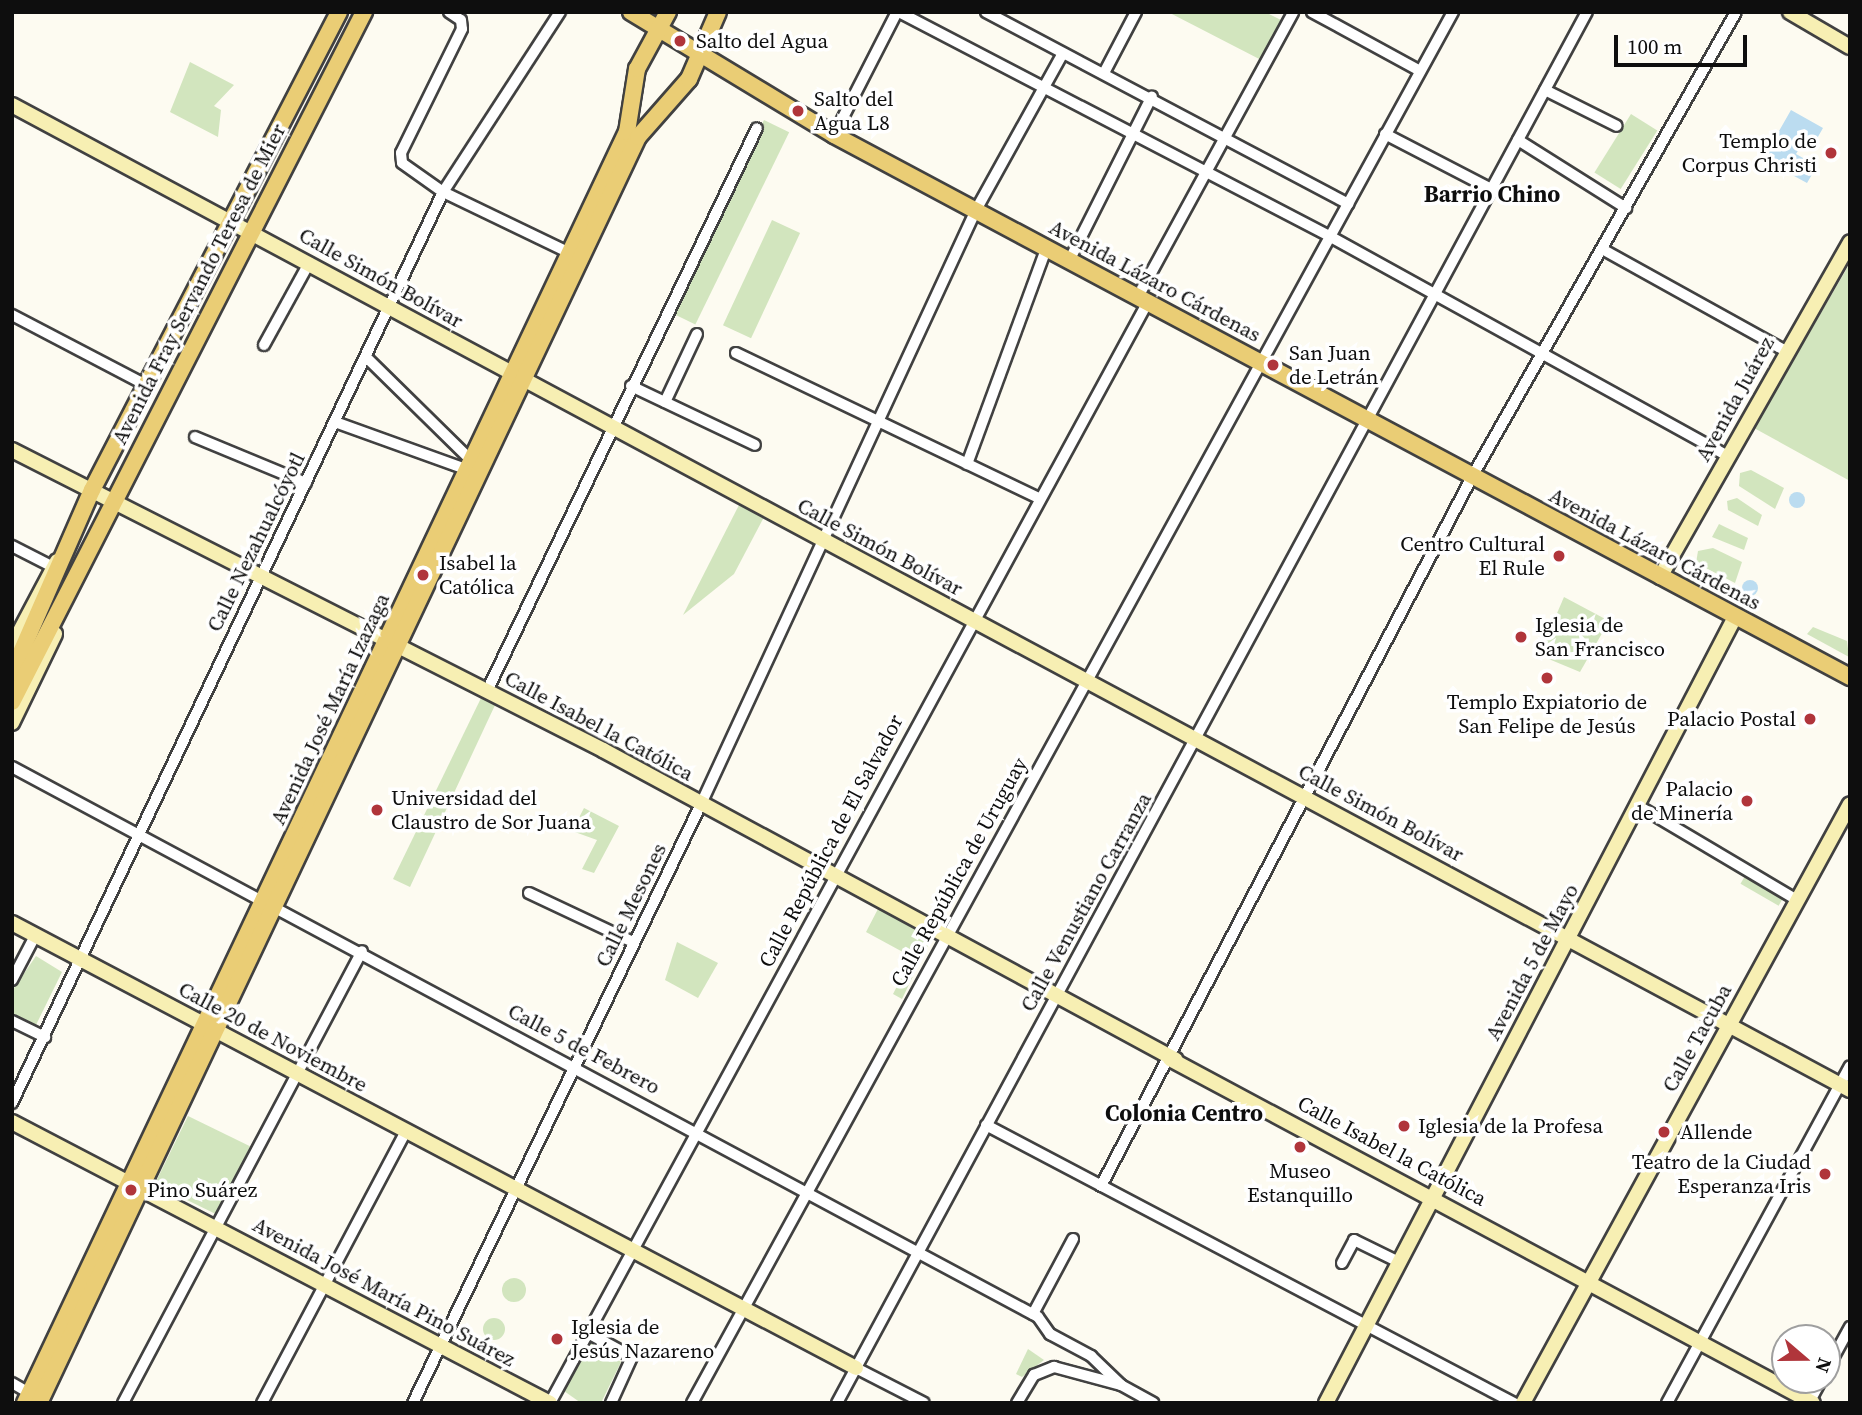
<!DOCTYPE html>
<meta charset="utf-8">
<style>
body{margin:0}
#map{position:relative;width:1862px;height:1415px;overflow:hidden;background:#fdfbf1;font-family:"Source Serif 4",serif}
div>[style]{position:absolute}
.green>*{inset:0;background:#d2e5be;transform-origin:0 0}
.round{border-radius:50%}
.water>*{inset:0;background:#bbdcf0}
.roads{filter:drop-shadow(2px 0 #414141) drop-shadow(-2px 0 #414141) drop-shadow(0 2px #414141) drop-shadow(0 -2px #414141)}
.street>*{height:10px;margin:-5px;padding:0 5px;transform-origin:5px;border-radius:5px;background:#fff}
.secondary>*{height:14px;margin:-7px;padding:0 7px;transform-origin:7px;border-radius:7px;background:#f7efb3}
.primary>*{height:16px;margin:-8px;padding:0 8px;transform-origin:8px;border-radius:8px;background:#eacd75}
.dots>*{width:19px;height:19px;translate:-50% -50%;box-sizing:border-box;border:4px solid #fff;border-radius:50%}
span{translate:-50% -50%;white-space:nowrap;text-align:center;line-height:1.15;-webkit-text-stroke:7px #fff;paint-order:stroke}
.poi-label{font-size:21px;color:#0e0e0e}
.left{translate:0 -50%;text-align:left}
.right{translate:-100% -50%;text-align:right}
.street-label{font-size:21px;color:#0e0e0e}
.neighbourhood-label{font-size:23px;color:#0e0e0e;font-weight:700}
.frame{position:absolute;inset:0;border:14px solid #0e0e0e;pointer-events:none}
.north{position:absolute;left:1771px;top:1324px;width:70px;height:70px;box-sizing:border-box;background:#fff;border:2px solid #9f9f9f;border-radius:50%;rotate:110deg;font-size:19px;font-weight:700;line-height:28px;text-align:center;color:#0e0e0e}
.north::after{content:'';display:block;margin:auto;width:24px;height:32px;background:#b0353b;clip-path:polygon(50% 0,100% 100%,50% 72%,0 100%)}
.scale{position:absolute;left:1614px;top:35px;width:133px;height:32px;box-sizing:border-box;border:4px solid #0e0e0e;border-top:0;padding-left:9px;font-size:21px;line-height:24px;white-space:nowrap;color:#0e0e0e;-webkit-text-stroke:5px #fff;paint-order:stroke}
</style>
<div id="map">
<div class="green">
<i style="clip-path:polygon(1168px 12px,1265px 12px,1285px 22px,1265px 62px)"></i>
<i style="clip-path:polygon(190px 62px,234px 85px,214px 106px,221px 110px,218px 137px,170px 112px)"></i>
<i style="left:1631px;top:114px;width:31px;height:69px;rotate:32deg"></i>
<i style="left:764px;top:120px;width:28px;height:214px;rotate:26deg"></i>
<i style="left:772px;top:220px;width:31px;height:116px;rotate:25deg"></i>
<i style="clip-path:polygon(1850px 263px,1850px 481px,1754px 428px)"></i>
<i style="clip-path:polygon(1751px 470px,1784px 488px,1775px 509px,1739px 486px,1740px 473px)"></i>
<i style="clip-path:polygon(1737px 498px,1762px 515px,1758px 526px,1728px 510px,1727px 501px)"></i>
<i style="clip-path:polygon(739px 505px,764px 517px,734px 574px,683px 615px)"></i>
<i style="clip-path:polygon(1719px 524px,1748px 538px,1744px 550px,1712px 537px)"></i>
<i style="clip-path:polygon(1713px 548px,1742px 562px,1735px 583px,1696px 563px,1698px 551px)"></i>
<i style="clip-path:polygon(1564px 597px,1609px 621px,1580px 672px,1539px 655px)"></i>
<i style="clip-path:polygon(1813px 627px,1847px 641px,1849px 657px,1807px 634px)"></i>
<i style="clip-path:polygon(482px 696px,496px 703px,410px 887px,393px 879px)"></i>
<i style="clip-path:polygon(584px 808px,619px 826px,594px 873px,582px 869px,597px 840px,572px 831px)"></i>
<i style="left:1745px;top:876px;width:44px;height:9px;rotate:30deg"></i>
<i style="clip-path:polygon(879px 907px,932px 937px,902px 999px,893px 994px,912px 957px,866px 932px)"></i>
<i style="clip-path:polygon(677px 942px,718px 963px,698px 998px,665px 980px)"></i>
<i style="clip-path:polygon(36px 956px,62px 972px,36px 1025px,12px 1014px,12px 991px)"></i>
<i style="left:188px;top:1116px;width:69px;height:76px;rotate:26deg"></i>
<i class="round" style="left:502px;top:1278px;width:24px;height:24px"></i>
<i class="round" style="left:483px;top:1318px;width:22px;height:22px"></i>
<i style="clip-path:polygon(592px 1342px,621px 1362px,601px 1403px,581px 1403px,564px 1391px)"></i>
<i style="clip-path:polygon(1028px 1349px,1044px 1360px,1022px 1377px,1016px 1374px)"></i>
</div>
<div class="water">
<i style="clip-path:polygon(1791px 110px,1823px 128px,1811px 149px,1802px 144px,1796px 154px,1817px 166px,1807px 183px,1763px 159px)"></i>
<i class="round" style="left:1789px;top:492px;width:16px;height:16px"></i>
<i class="round" style="left:1742px;top:580px;width:16px;height:16px"></i>
</div>
<div class="roads">
<div class="street">
<i style="left:449px;top:12px;width:14px;rotate:34deg"></i>
<i style="left:461px;top:20px;width:9px;rotate:84deg"></i>
<i style="left:462px;top:29px;width:138px;rotate:116.2deg"></i>
<i style="left:401px;top:153px;width:10px;rotate:84deg"></i>
<i style="left:402px;top:163px;width:50px;rotate:35.3deg"></i>
<i style="left:443px;top:192px;width:141px;rotate:25.7deg"></i>
<i style="left:899px;top:12px;width:487px;rotate:27.5deg"></i>
<i style="left:1331px;top:237px;width:453px;rotate:28.9deg"></i>
<i style="left:986px;top:12px;width:410px;rotate:27.9deg"></i>
<i style="left:1312px;top:12px;width:123px;rotate:28.6deg"></i>
<i style="left:1104px;top:73px;width:69px;rotate:-62.3deg"></i>
<i style="left:1545px;top:90px;width:80px;rotate:26.6deg"></i>
<i style="left:1385px;top:134px;width:119px;rotate:27.4deg"></i>
<i style="left:834px;top:135px;width:138px;rotate:-62.9deg"></i>
<i style="left:1518px;top:140px;width:128px;rotate:32.2deg"></i>
<i style="left:1602px;top:249px;width:210px;rotate:29deg"></i>
<i style="left:1070px;top:259px;width:182px;rotate:-63.3deg"></i>
<i style="left:1139px;top:295px;width:322px;rotate:-61.4deg"></i>
<i style="left:12px;top:315px;width:151px;rotate:27.6deg"></i>
<i style="left:264px;top:345px;width:94px;rotate:-61.2deg"></i>
<i style="left:736px;top:353px;width:335px;rotate:25.6deg"></i>
<i style="left:366px;top:357px;width:148px;rotate:44.5deg"></i>
<i style="left:631px;top:386px;width:137px;rotate:25.4deg"></i>
<i style="left:665px;top:402px;width:75px;rotate:-64.8deg"></i>
<i style="left:335px;top:422px;width:141px;rotate:19.8deg"></i>
<i style="left:195px;top:437px;width:120px;rotate:22.5deg"></i>
<i style="left:967px;top:464px;width:231px;rotate:-69.8deg"></i>
<i style="left:12px;top:546px;width:44px;rotate:27.1deg"></i>
<i style="left:487px;top:691px;width:624px;rotate:-64.38deg"></i>
<i style="left:12px;top:767px;width:1164px;rotate:28.19deg"></i>
<i style="left:1038px;top:1317px;width:21px;rotate:55deg"></i>
<i style="left:1050px;top:1334px;width:47px;rotate:28.2deg"></i>
<i style="left:1091px;top:1356px;width:42px;rotate:44deg"></i>
<i style="left:1637px;top:805px;width:186px;rotate:30.7deg"></i>
<i style="left:529px;top:893px;width:115px;rotate:25.2deg"></i>
<i style="left:12px;top:980px;width:50px;rotate:-62.4deg"></i>
<i style="left:12px;top:1021px;width:37px;rotate:26deg"></i>
<i style="left:12px;top:1103px;width:1008px;rotate:-64.68deg"></i>
<i style="left:443px;top:192px;width:215px;rotate:-57deg"></i>
<i style="left:986px;top:1125px;width:597px;rotate:27.77deg"></i>
<i style="left:1101px;top:1186px;width:802px;rotate:-62.38deg"></i>
<i style="left:1473px;top:475px;width:532px;rotate:-60.4deg"></i>
<i style="left:1342px;top:1263px;width:26px;rotate:-62deg"></i>
<i style="left:1354px;top:1240px;width:50px;rotate:26.1deg"></i>
<i style="left:1033px;top:1314px;width:85px;rotate:-61.9deg"></i>
<i style="left:588px;top:1333px;width:50px;rotate:28.6deg"></i>
<i style="left:632px;top:1357px;width:51px;rotate:114.5deg"></i>
<i style="left:856px;top:1368px;width:76px;rotate:27.2deg"></i>
<i style="left:1827px;top:1369px;width:48px;rotate:-61.3deg"></i>
<i style="left:12px;top:1383px;width:20px;rotate:30deg"></i>
<i style="left:123px;top:1403px;width:511px;rotate:-62.13deg"></i>
<i style="left:262px;top:1403px;width:308px;rotate:-62.1deg"></i>
<i style="left:413px;top:1403px;width:665px;rotate:-64.32deg"></i>
<i style="left:701px;top:804px;width:655px;rotate:-65.16deg"></i>
<i style="left:976px;top:210px;width:179px;rotate:-61deg"></i>
<i style="left:550px;top:1403px;width:1255px;rotate:-61.5deg"></i>
<i style="left:692px;top:1403px;width:1586px;rotate:-61.32deg"></i>
<i style="left:837px;top:1403px;width:1580px;rotate:-61.67deg"></i>
<i style="left:1017px;top:1403px;width:33px;rotate:-59deg"></i>
<i style="left:1034px;top:1375px;width:22px;rotate:-22deg"></i>
<i style="left:1054px;top:1367px;width:69px;rotate:15deg"></i>
<i style="left:1121px;top:1385px;width:37px;rotate:29deg"></i>
<i style="left:1667px;top:1403px;width:383px;rotate:-61.5deg"></i>
<i style="left:1809px;top:1403px;width:26px;rotate:-62deg"></i>
</div>
<div class="secondary">
<i style="left:1790px;top:12px;width:69px;rotate:30.3deg"></i>
<i style="left:12px;top:105px;width:2085px;rotate:28.19deg"></i>
<i style="left:12px;top:450px;width:663px;rotate:26.91deg"></i>
<i style="left:603px;top:750px;width:651px;rotate:28.41deg"></i>
<i style="left:1660px;top:577px;width:385px;rotate:-60.4deg"></i>
<i style="left:12px;top:646px;width:96px;rotate:-62.1deg"></i>
<i style="left:12px;top:723px;width:99px;rotate:-64.2deg"></i>
<i style="left:12px;top:923px;width:954px;rotate:27.8deg"></i>
<i style="left:1170px;top:1059px;width:729px;rotate:28.15deg"></i>
<i style="left:12px;top:1122px;width:607px;rotate:27.58deg"></i>
<i style="left:1326px;top:1403px;width:886px;rotate:-62.51deg"></i>
<i style="left:1523px;top:1403px;width:682px;rotate:-61.37deg"></i>
</div>
<div class="primary">
<i style="left:631px;top:12px;width:237px;rotate:31.2deg"></i>
<i style="left:834px;top:135px;width:1152px;rotate:28.08deg"></i>
<i style="left:12px;top:673px;width:200px;rotate:-66.4deg"></i>
<i style="left:92px;top:490px;width:538px;rotate:-62.67deg"></i>
<i style="left:12px;top:702px;width:775px;rotate:-62.97deg"></i>
<i style="left:25px;top:1403px;width:1406px;rotate:-64.66deg"></i>
<i style="left:627px;top:132px;width:64px;rotate:-81deg"></i>
<i style="left:637px;top:69px;width:65px;rotate:-61.5deg"></i>
<i style="left:39px;top:1403px;width:1401px;rotate:-64.68deg"></i>
<i style="left:638px;top:137px;width:77px;rotate:-48.7deg"></i>
<i style="left:689px;top:79px;width:73px;rotate:-66.6deg"></i>
</div>
</div>
<div class="dots">
<i style="left:680px;top:41px;background:#b0353b"></i>
<i style="left:798px;top:111px;background:#b0353b"></i>
<i style="left:1831px;top:153px;background:#b0353b"></i>
<i style="left:1273px;top:365px;background:#b0353b"></i>
<i style="left:1559px;top:556px;background:#b0353b"></i>
<i style="left:423px;top:575px;background:#b0353b"></i>
<i style="left:1521px;top:637px;background:#b0353b"></i>
<i style="left:1547px;top:678px;background:#b0353b"></i>
<i style="left:1810px;top:719px;background:#b0353b"></i>
<i style="left:1747px;top:801px;background:#b0353b"></i>
<i style="left:377px;top:810px;background:#b0353b"></i>
<i style="left:1404px;top:1126px;background:#b0353b"></i>
<i style="left:1664px;top:1132px;background:#b0353b"></i>
<i style="left:1300px;top:1147px;background:#b0353b"></i>
<i style="left:1825px;top:1174px;background:#b0353b"></i>
<i style="left:131px;top:1190px;background:#b0353b"></i>
<i style="left:557px;top:1339px;background:#b0353b"></i>
</div>
<div class="poi-label">
<span class="left" style="left:696px;top:41px">Salto del Agua</span>
<span class="left" style="left:814px;top:111px">Salto del<br>Agua L8</span>
<span class="right" style="left:1817px;top:153px">Templo de<br>Corpus Christi</span>
<span class="left" style="left:1289px;top:365px">San Juan<br>de Letrán</span>
<span class="right" style="left:1545px;top:556px">Centro Cultural<br>El Rule</span>
<span class="left" style="left:439px;top:575px">Isabel la<br>Católica</span>
<span class="left" style="left:1535px;top:637px">Iglesia de<br>San Francisco</span>
<span style="left:1547px;top:714px">Templo Expiatorio de<br>San Felipe de Jesús</span>
<span class="right" style="left:1796px;top:719px">Palacio Postal</span>
<span class="right" style="left:1733px;top:801px">Palacio<br>de Minería</span>
<span class="left" style="left:391px;top:810px">Universidad del<br>Claustro de Sor Juana</span>
<span class="left" style="left:1418px;top:1126px">Iglesia de la Profesa</span>
<span class="left" style="left:1680px;top:1132px">Allende</span>
<span class="right" style="left:1811px;top:1174px">Teatro de la Ciudad<br>Esperanza Iris</span>
<span style="left:1300px;top:1183px">Museo<br>Estanquillo</span>
<span class="left" style="left:147px;top:1190px">Pino Suárez</span>
<span class="left" style="left:571px;top:1339px">Iglesia de<br>Jesús Nazareno</span>
</div>
<div class="street-label">
<span style="left:381px;top:278px;rotate:29deg">Calle Simón Bolívar</span>
<span style="left:1155px;top:281px;rotate:28deg">Avenida Lázaro Cárdenas</span>
<span style="left:199px;top:284px;rotate:-63deg">Avenida Fray Servando Teresa de Mier</span>
<span style="left:1735px;top:399px;rotate:-61deg">Avenida Juárez</span>
<span style="left:256px;top:542px;rotate:-64deg">Calle Nezahualcóyotl</span>
<span style="left:880px;top:547px;rotate:28deg">Calle Simón Bolívar</span>
<span style="left:1655px;top:549px;rotate:28deg">Avenida Lázaro Cárdenas</span>
<span style="left:330px;top:709px;rotate:-65deg">Avenida José María Izazaga</span>
<span style="left:599px;top:726px;rotate:28deg">Calle Isabel la Católica</span>
<span style="left:1381px;top:813px;rotate:28deg">Calle Simón Bolívar</span>
<span style="left:831px;top:841px;rotate:-62deg">Calle República de El Salvador</span>
<span style="left:959px;top:872px;rotate:-61deg">Calle República de Uruguay</span>
<span style="left:1086px;top:902px;rotate:-61deg">Calle Venustiano Carranza</span>
<span style="left:631px;top:905px;rotate:-64deg">Calle Mesones</span>
<span style="left:1532px;top:962px;rotate:-62deg">Avenida 5 de Mayo</span>
<span style="left:273px;top:1037px;rotate:28deg">Calle 20 de Noviembre</span>
<span style="left:1697px;top:1038px;rotate:-61deg">Calle Tacuba</span>
<span style="left:584px;top:1049px;rotate:28deg">Calle 5 de Febrero</span>
<span style="left:1392px;top:1151px;rotate:28deg">Calle Isabel la Católica</span>
<span style="left:384px;top:1292px;rotate:28deg">Avenida José María Pino Suárez</span>
</div>
<div class="neighbourhood-label">
<span style="left:1492px;top:194px">Barrio Chino</span>
<span style="left:1184px;top:1113px">Colonia Centro</span>
</div>
<div class="frame"></div>
<div class="north">N</div>
<div class="scale">100 m</div>
</div>
